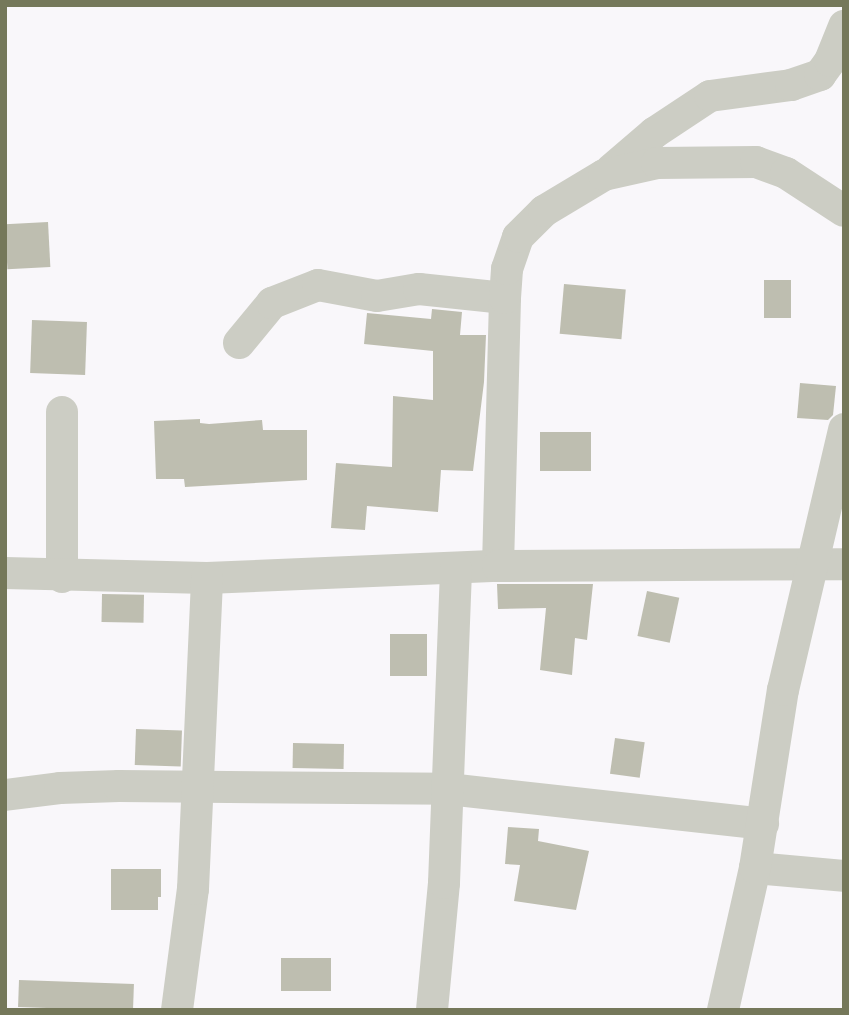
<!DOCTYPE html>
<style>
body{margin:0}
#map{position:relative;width:849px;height:1015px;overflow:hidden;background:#f9f7fa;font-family:"Roboto Condensed",sans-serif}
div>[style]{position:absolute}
.building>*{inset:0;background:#bebeb0;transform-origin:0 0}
.minor>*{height:32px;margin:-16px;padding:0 16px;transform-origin:16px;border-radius:16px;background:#cccdc4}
span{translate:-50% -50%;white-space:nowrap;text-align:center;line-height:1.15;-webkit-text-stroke:7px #fff;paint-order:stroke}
.frame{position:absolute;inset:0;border:7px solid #75785a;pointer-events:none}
</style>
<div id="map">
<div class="building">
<i style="left:48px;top:222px;width:45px;height:43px;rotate:87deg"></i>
<i style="left:791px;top:280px;width:38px;height:27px;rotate:90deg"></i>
<i style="left:564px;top:284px;width:62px;height:50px;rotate:5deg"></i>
<i style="clip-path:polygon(432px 309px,462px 312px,460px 335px,486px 335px,484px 382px,473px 471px,441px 470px,438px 512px,367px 506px,365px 530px,331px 528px,336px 463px,392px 467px,393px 396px,433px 400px,433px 351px,364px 344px,367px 313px,431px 319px)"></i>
<i style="left:32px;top:320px;width:55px;height:53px;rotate:2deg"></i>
<i style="clip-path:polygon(800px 383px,836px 386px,833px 415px,828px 420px,797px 418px)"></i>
<i style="clip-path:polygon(200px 419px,200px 423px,209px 424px,262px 420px,263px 430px,307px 430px,307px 480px,185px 487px,184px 479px,156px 479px,154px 421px)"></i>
<i style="left:540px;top:432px;width:51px;height:39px"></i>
<i style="clip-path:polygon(497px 584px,593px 584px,587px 640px,575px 638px,572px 675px,540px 670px,546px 608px,498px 609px)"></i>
<i style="left:647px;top:591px;width:33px;height:46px;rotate:12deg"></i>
<i style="left:102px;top:594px;width:42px;height:28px;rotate:1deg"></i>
<i style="left:390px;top:634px;width:37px;height:42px"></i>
<i style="left:136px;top:729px;width:46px;height:36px;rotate:2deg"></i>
<i style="left:615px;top:738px;width:30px;height:36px;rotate:8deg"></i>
<i style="left:293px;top:743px;width:51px;height:25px;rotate:1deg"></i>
<i style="clip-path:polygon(508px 827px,539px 829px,538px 841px,589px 851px,576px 910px,514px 901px,520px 865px,505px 864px)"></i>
<i style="clip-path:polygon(111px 869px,161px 869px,161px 897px,158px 897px,158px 910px,111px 910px)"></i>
<i style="left:281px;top:958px;width:50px;height:33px"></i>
<i style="left:19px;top:980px;width:115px;height:27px;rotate:2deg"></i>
</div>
<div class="minor">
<i style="left:611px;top:170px;width:57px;rotate:-40.7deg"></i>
<i style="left:654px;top:133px;width:67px;rotate:-33.5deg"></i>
<i style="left:710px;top:96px;width:82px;rotate:-7.7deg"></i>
<i style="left:791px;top:85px;width:31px;rotate:-19deg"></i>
<i style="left:820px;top:75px;width:17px;rotate:-54deg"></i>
<i style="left:830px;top:61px;width:38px;rotate:-68deg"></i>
<i style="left:239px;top:343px;width:52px;rotate:-50.5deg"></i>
<i style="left:272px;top:303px;width:49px;rotate:-21.4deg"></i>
<i style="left:318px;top:285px;width:60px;rotate:10.6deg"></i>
<i style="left:377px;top:296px;width:43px;rotate:-9.5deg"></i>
<i style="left:419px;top:289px;width:86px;rotate:6deg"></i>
<i style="left:62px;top:412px;width:165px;rotate:90deg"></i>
<i style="left:498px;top:566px;width:268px;rotate:-88.5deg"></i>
<i style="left:505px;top:298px;width:29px;rotate:-86deg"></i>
<i style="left:507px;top:269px;width:34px;rotate:-71deg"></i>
<i style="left:518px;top:237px;width:37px;rotate:-45deg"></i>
<i style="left:544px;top:211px;width:70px;rotate:-31deg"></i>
<i style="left:604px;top:175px;width:54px;rotate:-12.8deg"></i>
<i style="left:657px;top:163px;width:99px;rotate:-0.6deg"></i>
<i style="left:756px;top:162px;width:32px;rotate:20deg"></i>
<i style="left:786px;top:173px;width:69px;rotate:33.2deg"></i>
<i style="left:5px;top:573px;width:202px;rotate:1.4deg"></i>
<i style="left:207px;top:578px;width:291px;rotate:-2.4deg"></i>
<i style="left:498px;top:566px;width:346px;rotate:-0.3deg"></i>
<i style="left:5px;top:795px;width:55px;rotate:-7.3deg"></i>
<i style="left:60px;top:788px;width:59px;rotate:-1.9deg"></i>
<i style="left:119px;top:786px;width:329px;rotate:0.5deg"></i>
<i style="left:448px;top:789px;width:317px;rotate:6.3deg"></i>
<i style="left:755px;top:868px;width:89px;rotate:5.1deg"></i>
<i style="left:177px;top:1010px;width:122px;rotate:-82.5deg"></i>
<i style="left:193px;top:889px;width:311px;rotate:-87.4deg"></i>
<i style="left:432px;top:1010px;width:128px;rotate:-84.6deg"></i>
<i style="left:444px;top:883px;width:314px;rotate:-87.8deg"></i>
<i style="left:723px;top:1010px;width:146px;rotate:-77.3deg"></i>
<i style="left:755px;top:868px;width:180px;rotate:-81.1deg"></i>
<i style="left:783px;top:690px;width:268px;rotate:-76.8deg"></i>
</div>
<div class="frame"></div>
</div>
